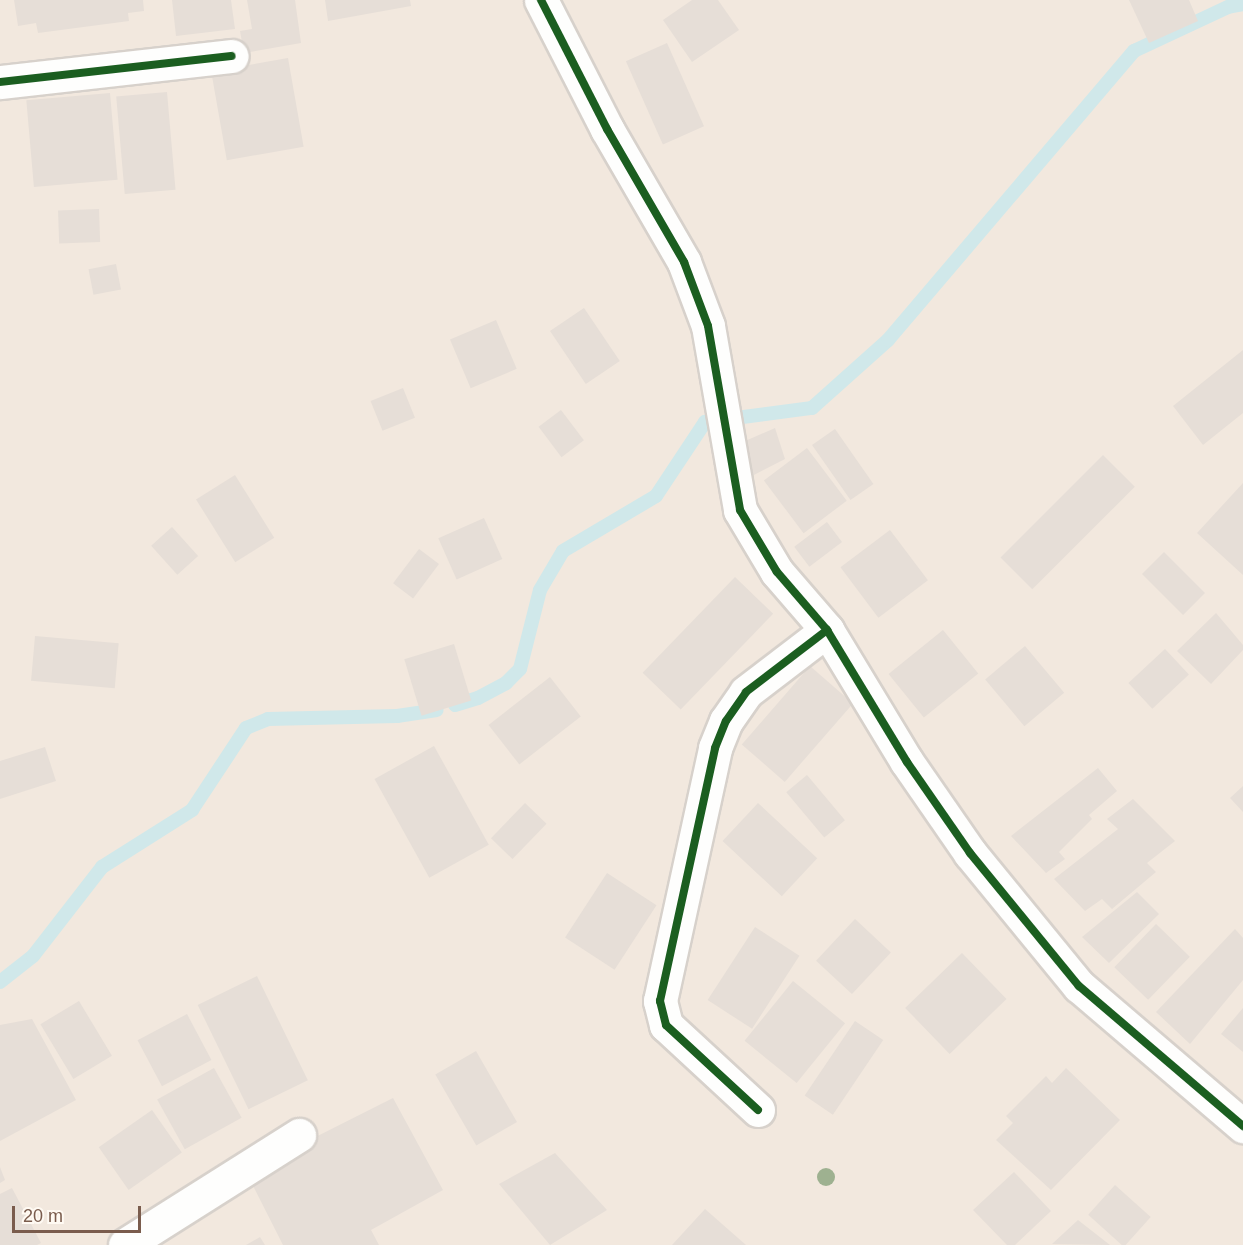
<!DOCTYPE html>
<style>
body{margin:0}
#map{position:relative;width:1243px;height:1245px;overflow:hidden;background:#f9f5f0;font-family:Arial,sans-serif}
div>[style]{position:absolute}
.residential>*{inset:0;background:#f2e8de;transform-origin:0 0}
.stream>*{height:14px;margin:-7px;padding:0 7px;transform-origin:7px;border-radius:7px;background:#d0e8ea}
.building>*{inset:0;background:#e6ded7;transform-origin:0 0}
.roads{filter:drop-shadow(2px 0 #d7d1cb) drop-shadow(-2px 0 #d7d1cb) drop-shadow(0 2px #d7d1cb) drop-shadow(0 -2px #d7d1cb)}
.minor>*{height:33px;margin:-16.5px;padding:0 16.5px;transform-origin:16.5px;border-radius:16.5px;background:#fefefd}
.cycleway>*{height:8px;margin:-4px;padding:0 4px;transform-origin:4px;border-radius:4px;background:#1b5e20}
.trees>*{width:18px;height:18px;margin:-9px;border-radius:50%;background:#9eb190}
span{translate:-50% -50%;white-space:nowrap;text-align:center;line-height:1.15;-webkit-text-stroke:5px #fffaf3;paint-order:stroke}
.scale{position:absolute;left:12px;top:1206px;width:129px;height:27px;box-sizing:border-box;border:3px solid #7a5c4d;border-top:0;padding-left:8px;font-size:18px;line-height:21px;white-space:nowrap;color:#7a5c4d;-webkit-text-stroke:4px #fffaf3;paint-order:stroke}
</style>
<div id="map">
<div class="residential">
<i style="left:0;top:0;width:1243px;height:1245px"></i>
</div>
<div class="stream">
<i style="left:455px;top:705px;width:24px;rotate:-17deg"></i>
<i style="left:478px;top:698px;width:32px;rotate:-28deg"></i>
<i style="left:506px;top:683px;width:20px;rotate:-45deg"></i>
<i style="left:520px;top:669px;width:81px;rotate:-75.8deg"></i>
<i style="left:540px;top:590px;width:45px;rotate:-59.5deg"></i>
<i style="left:563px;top:551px;width:108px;rotate:-30.6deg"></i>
<i style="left:656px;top:496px;width:89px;rotate:-56.5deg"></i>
<i style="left:705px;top:422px;width:108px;rotate:-7.5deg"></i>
<i style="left:812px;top:408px;width:102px;rotate:-41.8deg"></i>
<i style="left:888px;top:340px;width:380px;rotate:-49.6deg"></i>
<i style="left:1134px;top:51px;width:104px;rotate:-25.1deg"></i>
<i style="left:1228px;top:7px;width:15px;rotate:-11deg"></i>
<i style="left:0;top:982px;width:42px;rotate:-38.2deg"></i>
<i style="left:33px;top:956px;width:113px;rotate:-52.2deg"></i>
<i style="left:102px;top:867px;width:107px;rotate:-32.3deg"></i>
<i style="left:192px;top:810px;width:98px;rotate:-56.6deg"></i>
<i style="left:246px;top:728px;width:24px;rotate:-22deg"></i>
<i style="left:268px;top:719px;width:129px;rotate:-1.3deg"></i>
<i style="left:397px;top:716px;width:40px;rotate:-8.5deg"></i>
</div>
<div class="building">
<i style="clip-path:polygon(14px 0,143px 0,144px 11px,128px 13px,129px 21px,38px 33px,36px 23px,18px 26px)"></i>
<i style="clip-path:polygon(172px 0,231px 0,235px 29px,176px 36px)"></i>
<i style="clip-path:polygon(247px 0,295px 0,301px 43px,244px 53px,240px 31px,252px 29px)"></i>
<i style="clip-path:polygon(325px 0,410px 0,411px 6px,328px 21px)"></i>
<i style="clip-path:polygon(692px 0,718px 0,739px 30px,692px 62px,663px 20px)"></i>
<i style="clip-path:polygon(1129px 0,1189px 0,1198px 21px,1149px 43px)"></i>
<i style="left:667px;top:43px;width:91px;height:45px;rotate:66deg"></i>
<i style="left:288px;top:58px;width:90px;height:78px;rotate:80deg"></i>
<i style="left:167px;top:92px;width:98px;height:51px;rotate:85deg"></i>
<i style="left:110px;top:93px;width:87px;height:84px;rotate:85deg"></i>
<i style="left:99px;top:209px;width:33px;height:41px;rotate:88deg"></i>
<i style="left:116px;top:264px;width:26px;height:28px;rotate:79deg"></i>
<i style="left:584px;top:308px;width:64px;height:41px;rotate:56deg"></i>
<i style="left:496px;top:320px;width:53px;height:50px;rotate:67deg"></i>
<i style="clip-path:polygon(1243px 350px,1243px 413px,1203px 445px,1173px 406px)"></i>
<i style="left:403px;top:388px;width:32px;height:35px;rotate:68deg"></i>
<i style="left:561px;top:410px;width:38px;height:28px;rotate:53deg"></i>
<i style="clip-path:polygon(775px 428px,785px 459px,750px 477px,736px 445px)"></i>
<i style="left:835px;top:429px;width:67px;height:28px;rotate:55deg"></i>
<i style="left:807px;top:448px;width:66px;height:54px;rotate:53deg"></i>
<i style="left:1103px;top:455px;width:45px;height:145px;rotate:45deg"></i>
<i style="left:235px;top:475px;width:74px;height:46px;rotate:58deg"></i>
<i style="clip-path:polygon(1243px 483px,1243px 575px,1197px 533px)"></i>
<i style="left:484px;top:518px;width:45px;height:50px;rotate:66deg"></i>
<i style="left:827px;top:522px;width:25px;height:41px;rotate:53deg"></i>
<i style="left:172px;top:527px;width:39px;height:28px;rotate:48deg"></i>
<i style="left:890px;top:530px;width:63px;height:62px;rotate:53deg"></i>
<i style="left:419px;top:549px;width:25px;height:43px;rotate:37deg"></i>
<i style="left:1164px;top:552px;width:58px;height:31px;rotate:45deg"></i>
<i style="left:735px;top:577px;width:53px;height:133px;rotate:44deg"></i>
<i style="clip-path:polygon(1216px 613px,1243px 645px,1243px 650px,1211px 684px,1177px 651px)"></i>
<i style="left:943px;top:630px;width:56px;height:70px;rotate:51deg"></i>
<i style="left:35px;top:636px;width:84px;height:45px;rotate:5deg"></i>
<i style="left:454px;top:644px;width:59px;height:52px;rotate:73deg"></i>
<i style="left:1025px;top:646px;width:61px;height:52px;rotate:50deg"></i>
<i style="left:1165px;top:649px;width:35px;height:50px;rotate:47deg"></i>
<i style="left:810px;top:666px;width:57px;height:104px;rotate:41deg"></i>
<i style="left:550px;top:677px;width:50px;height:78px;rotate:52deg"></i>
<i style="left:434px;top:746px;width:113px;height:68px;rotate:61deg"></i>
<i style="clip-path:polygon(45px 747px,56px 781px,0 799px,0 761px)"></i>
<i style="clip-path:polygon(1098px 768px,1117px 791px,1089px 815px,1092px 819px,1059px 852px,1065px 859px,1046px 873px,1011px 836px)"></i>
<i style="left:807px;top:775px;width:59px;height:27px;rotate:50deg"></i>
<i style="clip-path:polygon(1243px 786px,1243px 812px,1230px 798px)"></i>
<i style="clip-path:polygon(1133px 799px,1175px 841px,1147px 863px,1156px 872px,1112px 909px,1102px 899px,1085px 911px,1054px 879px,1118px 829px,1107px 819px)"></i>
<i style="left:525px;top:803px;width:30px;height:49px;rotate:44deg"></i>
<i style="left:758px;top:803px;width:81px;height:52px;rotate:43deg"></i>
<i style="left:607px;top:873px;width:59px;height:77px;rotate:33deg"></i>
<i style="clip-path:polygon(1137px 892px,1159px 914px,1109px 963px,1082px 937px)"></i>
<i style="left:855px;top:919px;width:49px;height:57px;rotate:43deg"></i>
<i style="left:1156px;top:924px;width:47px;height:60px;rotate:44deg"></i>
<i style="left:755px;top:927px;width:53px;height:87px;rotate:33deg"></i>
<i style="clip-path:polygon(1235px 929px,1243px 938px,1243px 980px,1190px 1044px,1156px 1012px)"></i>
<i style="left:962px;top:953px;width:64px;height:79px;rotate:46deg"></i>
<i style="left:257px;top:976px;width:116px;height:66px;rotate:64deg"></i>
<i style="left:793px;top:981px;width:67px;height:77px;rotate:39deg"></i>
<i style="left:79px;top:1001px;width:64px;height:45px;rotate:59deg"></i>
<i style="clip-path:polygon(1243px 1008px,1243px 1052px,1221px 1034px)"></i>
<i style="left:187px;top:1014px;width:52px;height:56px;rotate:62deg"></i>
<i style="clip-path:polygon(32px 1019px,76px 1100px,0 1141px,0 1025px)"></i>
<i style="left:855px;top:1021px;width:34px;height:90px;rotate:34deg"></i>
<i style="left:476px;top:1051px;width:82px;height:47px;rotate:60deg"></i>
<i style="left:214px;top:1068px;width:57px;height:65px;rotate:61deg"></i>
<i style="clip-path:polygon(1066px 1068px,1120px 1120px,1051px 1190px,996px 1140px,1013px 1123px,1006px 1116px,1046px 1076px,1052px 1083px)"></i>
<i style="clip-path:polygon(393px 1098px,443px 1190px,371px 1230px,379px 1245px,283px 1245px,246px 1172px)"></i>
<i style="left:152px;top:1110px;width:52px;height:65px;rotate:55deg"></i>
<i style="clip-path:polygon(555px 1153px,607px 1210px,550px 1245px,499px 1184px)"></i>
<i style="clip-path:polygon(0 1167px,5px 1180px,0 1183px)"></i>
<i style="clip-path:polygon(1014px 1172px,1051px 1211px,1015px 1245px,1007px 1245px,973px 1210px)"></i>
<i style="left:1115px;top:1185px;width:48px;height:40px;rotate:42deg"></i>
<i style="clip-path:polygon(12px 1188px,41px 1243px,37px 1245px,0 1245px,0 1194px)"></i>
<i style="clip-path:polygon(705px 1209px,746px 1245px,672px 1245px)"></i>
<i style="clip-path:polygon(1078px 1220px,1110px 1245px,1052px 1244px)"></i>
<i style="clip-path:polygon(260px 1237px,265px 1245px,246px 1245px)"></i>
</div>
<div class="roads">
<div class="minor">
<i style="left:541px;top:0;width:145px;rotate:62.9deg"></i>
<i style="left:607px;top:129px;width:154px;rotate:59.9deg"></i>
<i style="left:684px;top:262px;width:68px;rotate:69.4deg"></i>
<i style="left:708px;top:326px;width:187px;rotate:80.1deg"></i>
<i style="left:740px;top:510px;width:72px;rotate:59.2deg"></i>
<i style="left:777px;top:572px;width:77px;rotate:49.2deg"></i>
<i style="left:827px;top:630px;width:154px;rotate:58.8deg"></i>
<i style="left:907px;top:762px;width:111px;rotate:55.3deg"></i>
<i style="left:970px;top:853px;width:172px;rotate:50.7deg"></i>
<i style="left:1079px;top:986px;width:216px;rotate:40.5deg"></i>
<i style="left:0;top:82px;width:233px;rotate:-6.4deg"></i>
<i style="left:758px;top:1110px;width:125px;rotate:-137.3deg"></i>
<i style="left:666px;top:1025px;width:25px;rotate:-104deg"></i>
<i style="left:660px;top:1001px;width:259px;rotate:-77.7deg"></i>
<i style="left:715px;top:748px;width:29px;rotate:-68deg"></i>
<i style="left:726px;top:721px;width:35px;rotate:-55deg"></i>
<i style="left:746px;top:692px;width:102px;rotate:-37.4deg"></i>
<i style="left:125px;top:1245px;width:206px;rotate:-32.3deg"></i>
</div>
</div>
<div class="cycleway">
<i style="left:541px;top:0;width:145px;rotate:62.9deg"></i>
<i style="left:607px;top:129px;width:154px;rotate:59.9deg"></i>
<i style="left:684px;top:262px;width:68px;rotate:69.4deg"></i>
<i style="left:708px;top:326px;width:187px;rotate:80.1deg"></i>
<i style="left:740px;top:510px;width:72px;rotate:59.2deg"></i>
<i style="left:777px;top:572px;width:77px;rotate:49.2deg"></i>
<i style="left:827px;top:630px;width:154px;rotate:58.8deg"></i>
<i style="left:907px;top:762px;width:111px;rotate:55.3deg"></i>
<i style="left:970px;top:853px;width:172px;rotate:50.7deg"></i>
<i style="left:1079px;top:986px;width:216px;rotate:40.5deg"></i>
<i style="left:0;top:82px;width:233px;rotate:-6.4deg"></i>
<i style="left:758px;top:1110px;width:125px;rotate:-137.3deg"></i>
<i style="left:666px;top:1025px;width:25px;rotate:-104deg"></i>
<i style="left:660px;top:1001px;width:259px;rotate:-77.7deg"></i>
<i style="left:715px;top:748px;width:29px;rotate:-68deg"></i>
<i style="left:726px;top:721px;width:35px;rotate:-55deg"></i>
<i style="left:746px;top:692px;width:102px;rotate:-37.4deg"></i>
</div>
<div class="trees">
<i style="left:826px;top:1177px"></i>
</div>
<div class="scale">20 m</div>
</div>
